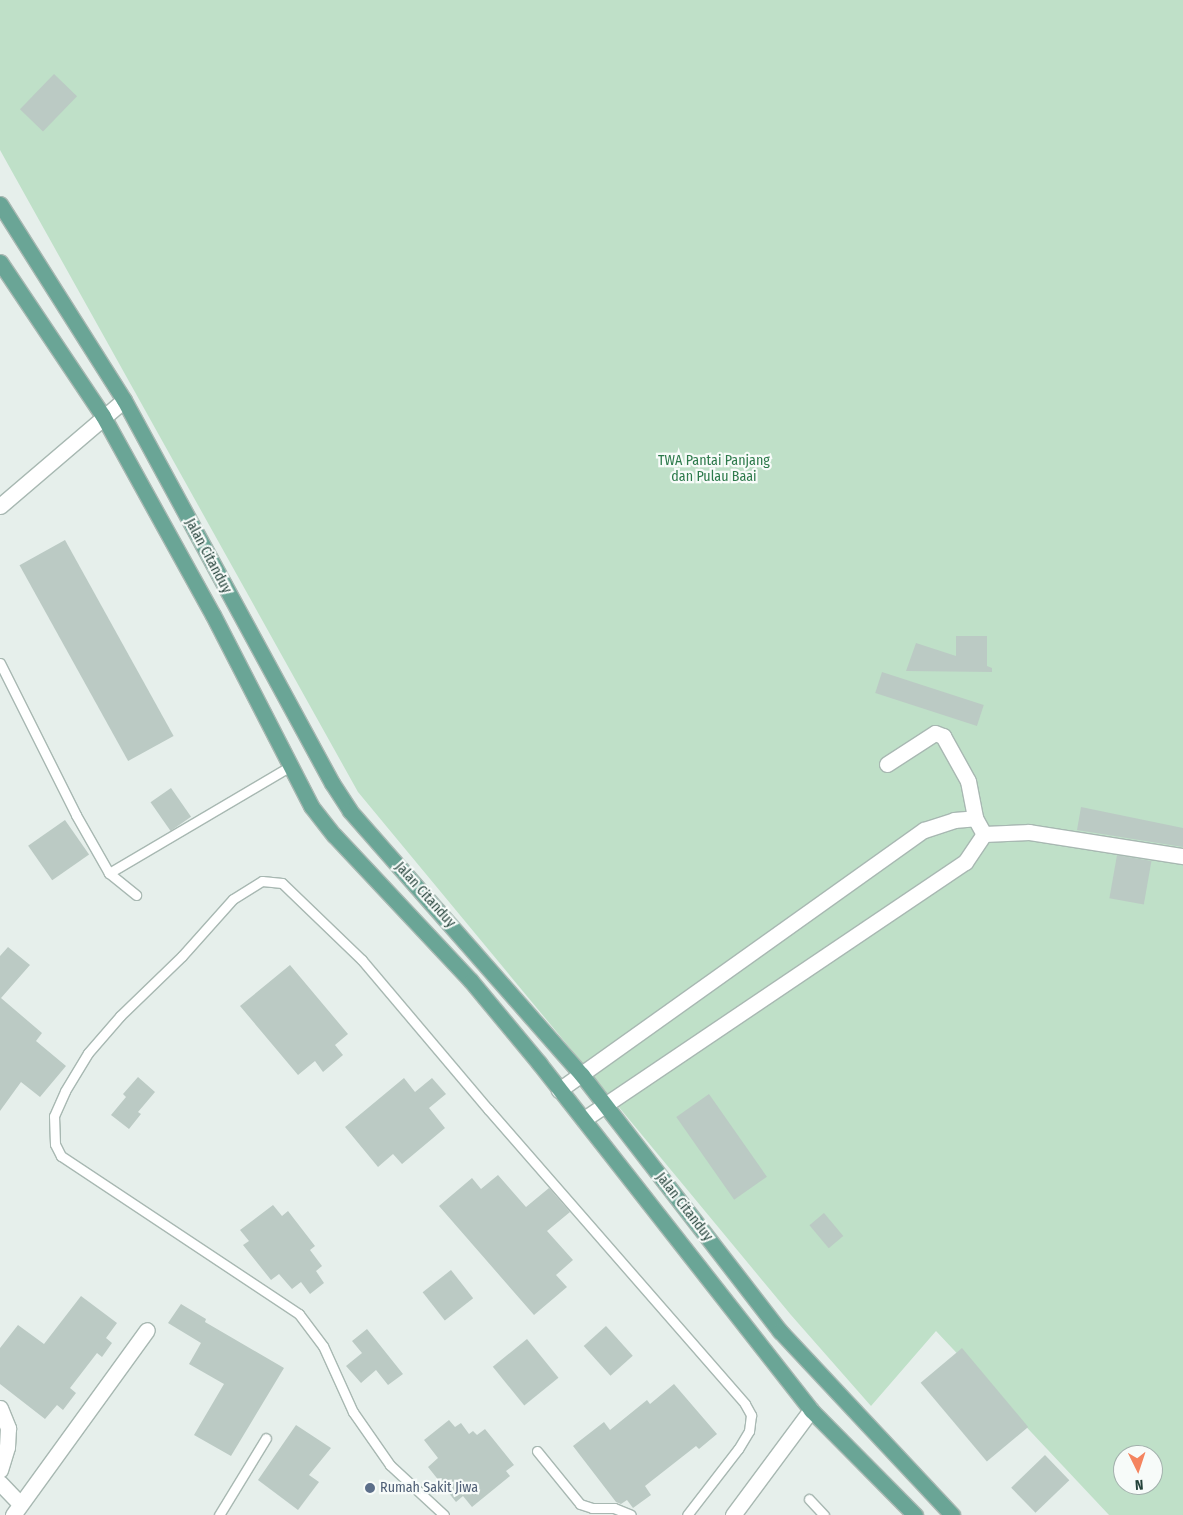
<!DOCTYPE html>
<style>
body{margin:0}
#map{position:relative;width:1183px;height:1515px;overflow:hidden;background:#e6efeb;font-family:"Fira Sans Condensed",sans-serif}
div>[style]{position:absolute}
.green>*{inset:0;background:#bfe0c8}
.building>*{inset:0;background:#bbcac4;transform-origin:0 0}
.roads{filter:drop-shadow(1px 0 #a8b8b2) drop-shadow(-1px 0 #a8b8b2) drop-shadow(0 1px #a8b8b2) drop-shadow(0 -1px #a8b8b2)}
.service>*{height:9px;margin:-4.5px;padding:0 4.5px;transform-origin:4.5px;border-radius:4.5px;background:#fff}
.minor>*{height:15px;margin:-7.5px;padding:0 7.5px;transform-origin:7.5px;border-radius:7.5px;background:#fff}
.primary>*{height:15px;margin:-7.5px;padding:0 7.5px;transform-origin:7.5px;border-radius:7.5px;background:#6aa596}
.dots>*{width:14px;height:14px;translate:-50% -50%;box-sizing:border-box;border:2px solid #f7fbf9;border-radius:50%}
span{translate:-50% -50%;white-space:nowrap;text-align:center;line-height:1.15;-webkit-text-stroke:4.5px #f7fbf9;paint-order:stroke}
.park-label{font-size:14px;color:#2d7a4b}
.street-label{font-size:14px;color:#24423a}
.service-label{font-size:14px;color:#4e5e75}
.left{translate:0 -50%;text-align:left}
.north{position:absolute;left:1113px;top:1445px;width:50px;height:50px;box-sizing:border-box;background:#f7fbf9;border:1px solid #a3b1ad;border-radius:50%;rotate:176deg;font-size:14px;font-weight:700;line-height:20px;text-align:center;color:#24423a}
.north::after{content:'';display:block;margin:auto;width:18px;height:22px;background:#f4845f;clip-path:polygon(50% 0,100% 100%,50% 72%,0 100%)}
</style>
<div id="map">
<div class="green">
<i style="clip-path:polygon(evenodd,0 0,1183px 0,1183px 1515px,1109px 1515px,936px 1331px,871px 1406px,791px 1315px,358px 792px,0 150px,0 0,1123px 1455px,1153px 1455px,1153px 1485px,1123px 1485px,1123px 1455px)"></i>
</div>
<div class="building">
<i style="left:54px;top:74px;width:32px;height:49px;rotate:44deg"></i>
<i style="left:65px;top:540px;width:224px;height:52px;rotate:61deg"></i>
<i style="clip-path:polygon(956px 636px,987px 636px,987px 666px,992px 668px,992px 672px,906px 671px,916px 643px,956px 656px)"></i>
<i style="left:882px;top:672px;width:107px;height:22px;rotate:18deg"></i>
<i style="left:171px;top:788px;width:35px;height:25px;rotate:55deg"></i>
<i style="clip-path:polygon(1081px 807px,1183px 828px,1183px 847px,1077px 830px)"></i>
<i style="left:65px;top:820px;width:42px;height:45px;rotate:55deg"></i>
<i style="left:1117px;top:855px;width:35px;height:44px;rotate:10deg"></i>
<i style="clip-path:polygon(8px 947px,30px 965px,1px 998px,42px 1033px,36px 1041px,66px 1066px,40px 1097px,21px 1082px,0 1111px,0 956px)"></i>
<i style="clip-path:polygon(290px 965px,348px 1034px,335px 1045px,343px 1055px,323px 1072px,315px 1061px,298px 1075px,240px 1006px)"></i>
<i style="clip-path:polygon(138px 1077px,155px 1092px,138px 1112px,141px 1114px,129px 1129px,111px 1115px,126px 1097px,123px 1094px)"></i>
<i style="clip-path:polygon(404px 1078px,415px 1092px,432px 1078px,446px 1094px,429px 1108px,445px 1128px,402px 1164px,393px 1154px,378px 1167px,345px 1127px)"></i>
<i style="left:709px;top:1094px;width:101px;height:40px;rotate:55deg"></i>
<i style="clip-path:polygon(498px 1175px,526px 1207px,549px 1188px,570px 1212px,547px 1231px,573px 1260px,556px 1275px,567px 1287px,534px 1315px,439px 1206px,472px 1178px,481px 1189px)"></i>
<i style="clip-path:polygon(273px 1205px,282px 1216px,288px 1211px,315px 1246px,310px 1250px,322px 1266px,316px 1271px,324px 1283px,310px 1294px,301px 1282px,292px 1289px,279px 1274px,271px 1280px,243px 1245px,249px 1241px,240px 1230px)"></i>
<i style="left:824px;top:1213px;width:30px;height:19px;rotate:50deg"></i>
<i style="left:451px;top:1270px;width:36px;height:36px;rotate:52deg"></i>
<i style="clip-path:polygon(81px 1296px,117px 1323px,106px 1338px,112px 1343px,102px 1357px,97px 1353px,70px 1388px,76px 1393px,63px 1410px,57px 1405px,45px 1419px,0 1384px,0 1348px,18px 1325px,44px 1344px)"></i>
<i style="clip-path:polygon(181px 1304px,206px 1319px,205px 1322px,284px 1368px,231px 1456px,194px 1435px,224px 1384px,189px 1364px,201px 1343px,168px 1323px)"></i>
<i style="left:606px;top:1326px;width:40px;height:30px;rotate:48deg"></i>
<i style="clip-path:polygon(367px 1329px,403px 1374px,388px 1385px,376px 1370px,361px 1383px,346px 1366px,362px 1353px,352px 1341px)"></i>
<i style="left:527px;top:1339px;width:50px;height:44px;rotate:51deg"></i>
<i style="left:962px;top:1348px;width:103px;height:54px;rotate:50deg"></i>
<i style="clip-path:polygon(674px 1384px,717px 1434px,699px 1449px,696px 1446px,645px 1486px,651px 1495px,633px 1508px,627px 1500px,621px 1504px,616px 1502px,573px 1446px,604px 1422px,610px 1430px,647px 1400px,650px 1404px)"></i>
<i style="clip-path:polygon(449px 1420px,455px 1427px,461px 1423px,469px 1434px,473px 1431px,477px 1435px,485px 1429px,514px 1465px,506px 1471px,510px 1476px,472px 1507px,463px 1496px,456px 1502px,428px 1467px,438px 1458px,424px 1440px)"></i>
<i style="clip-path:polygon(296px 1425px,331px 1448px,309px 1475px,319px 1482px,298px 1510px,258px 1480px)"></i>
<i style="left:1045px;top:1455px;width:35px;height:47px;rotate:46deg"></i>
</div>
<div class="roads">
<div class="service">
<i style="left:0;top:663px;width:170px;rotate:63.4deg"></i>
<i style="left:76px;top:815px;width:67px;rotate:60.4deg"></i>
<i style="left:109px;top:873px;width:35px;rotate:39deg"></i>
<i style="left:109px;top:873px;width:209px;rotate:-30.5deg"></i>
<i style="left:537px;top:1451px;width:68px;rotate:50.9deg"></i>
<i style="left:580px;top:1504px;width:13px;rotate:18deg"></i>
<i style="left:592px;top:1508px;width:22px"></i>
<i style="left:614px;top:1508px;width:18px;rotate:22deg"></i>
<i style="left:809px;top:1499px;width:22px;rotate:47deg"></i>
<i style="left:219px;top:1515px;width:90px;rotate:-58.6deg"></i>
<i style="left:444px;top:1515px;width:74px;rotate:-137.2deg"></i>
<i style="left:390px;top:1465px;width:65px;rotate:-124.9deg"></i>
<i style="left:353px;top:1412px;width:72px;rotate:-114.4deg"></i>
<i style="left:323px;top:1346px;width:40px;rotate:-127deg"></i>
<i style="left:299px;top:1314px;width:286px;rotate:-146.4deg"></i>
<i style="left:61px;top:1156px;width:13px;rotate:-117deg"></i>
<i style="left:55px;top:1144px;width:28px;rotate:-92deg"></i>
<i style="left:54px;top:1116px;width:27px;rotate:-66deg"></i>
<i style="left:65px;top:1091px;width:44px;rotate:-58.8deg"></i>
<i style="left:88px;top:1053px;width:49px;rotate:-49.1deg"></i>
<i style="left:120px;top:1016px;width:86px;rotate:-44.1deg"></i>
<i style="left:182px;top:956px;width:76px;rotate:-48.2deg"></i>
<i style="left:233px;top:899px;width:34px;rotate:-32deg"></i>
<i style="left:262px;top:881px;width:20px;rotate:6deg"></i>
<i style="left:282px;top:883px;width:111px;rotate:43.9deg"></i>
<i style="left:362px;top:960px;width:195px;rotate:49.8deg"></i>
<i style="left:488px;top:1109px;width:391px;rotate:48.9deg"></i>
<i style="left:745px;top:1404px;width:13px;rotate:61deg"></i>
<i style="left:751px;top:1415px;width:16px;rotate:97deg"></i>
<i style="left:749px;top:1431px;width:21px;rotate:121deg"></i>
<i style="left:738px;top:1449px;width:83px;rotate:127.7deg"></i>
</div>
<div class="minor">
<i style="left:0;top:506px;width:163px;rotate:-40.5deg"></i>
<i style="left:887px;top:764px;width:57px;rotate:-32.9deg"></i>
<i style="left:935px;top:733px;width:9px;rotate:21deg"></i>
<i style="left:943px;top:736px;width:51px;rotate:60.9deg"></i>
<i style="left:968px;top:781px;width:38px;rotate:79deg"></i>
<i style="left:984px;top:834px;width:45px;rotate:-2.5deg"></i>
<i style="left:1029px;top:832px;width:156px;rotate:8.9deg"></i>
<i style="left:559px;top:1090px;width:448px;rotate:-35.5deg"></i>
<i style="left:924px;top:830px;width:32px;rotate:-18deg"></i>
<i style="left:954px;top:820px;width:21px;rotate:-5deg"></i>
<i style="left:975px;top:818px;width:18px;rotate:61deg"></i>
<i style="left:984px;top:834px;width:34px;rotate:124deg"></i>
<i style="left:965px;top:862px;width:460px;rotate:146deg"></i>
<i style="left:0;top:1408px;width:22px;rotate:68deg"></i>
<i style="left:8px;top:1428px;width:19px;rotate:93deg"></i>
<i style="left:7px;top:1447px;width:24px;rotate:107deg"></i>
<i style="left:0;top:1483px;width:29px;rotate:46deg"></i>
<i style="left:13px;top:1515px;width:228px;rotate:-54.1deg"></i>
<i style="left:733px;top:1515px;width:131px;rotate:-53.4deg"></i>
</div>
<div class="primary">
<i style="left:0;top:204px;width:232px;rotate:57.7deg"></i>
<i style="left:124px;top:400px;width:436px;rotate:61.5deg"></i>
<i style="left:332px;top:783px;width:33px;rotate:57deg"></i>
<i style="left:350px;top:811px;width:351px;rotate:48.7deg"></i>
<i style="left:582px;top:1075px;width:324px;rotate:52.3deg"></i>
<i style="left:780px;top:1331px;width:252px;rotate:46.9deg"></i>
<i style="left:0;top:262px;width:185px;rotate:56.2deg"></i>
<i style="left:103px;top:416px;width:227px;rotate:61.1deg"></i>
<i style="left:213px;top:615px;width:215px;rotate:62.8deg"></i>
<i style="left:311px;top:806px;width:37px;rotate:52deg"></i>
<i style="left:334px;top:835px;width:200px;rotate:46.8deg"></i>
<i style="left:471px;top:981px;width:107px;rotate:50.3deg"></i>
<i style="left:539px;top:1063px;width:441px;rotate:51.9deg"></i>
<i style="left:811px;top:1410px;width:148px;rotate:45.3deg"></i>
</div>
</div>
<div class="dots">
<i style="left:370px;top:1488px;background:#5c6f8a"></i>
</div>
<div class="park-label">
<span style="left:714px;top:469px">TWA Pantai Panjang<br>dan Pulau Baai</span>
</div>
<div class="street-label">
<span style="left:208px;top:556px;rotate:62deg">Jalan Citanduy</span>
<span style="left:425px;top:895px;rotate:48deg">Jalan Citanduy</span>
<span style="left:684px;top:1207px;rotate:52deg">Jalan Citanduy</span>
</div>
<div class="service-label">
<span class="left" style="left:380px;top:1488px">Rumah Sakit Jiwa</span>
</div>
<div class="north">N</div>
</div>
